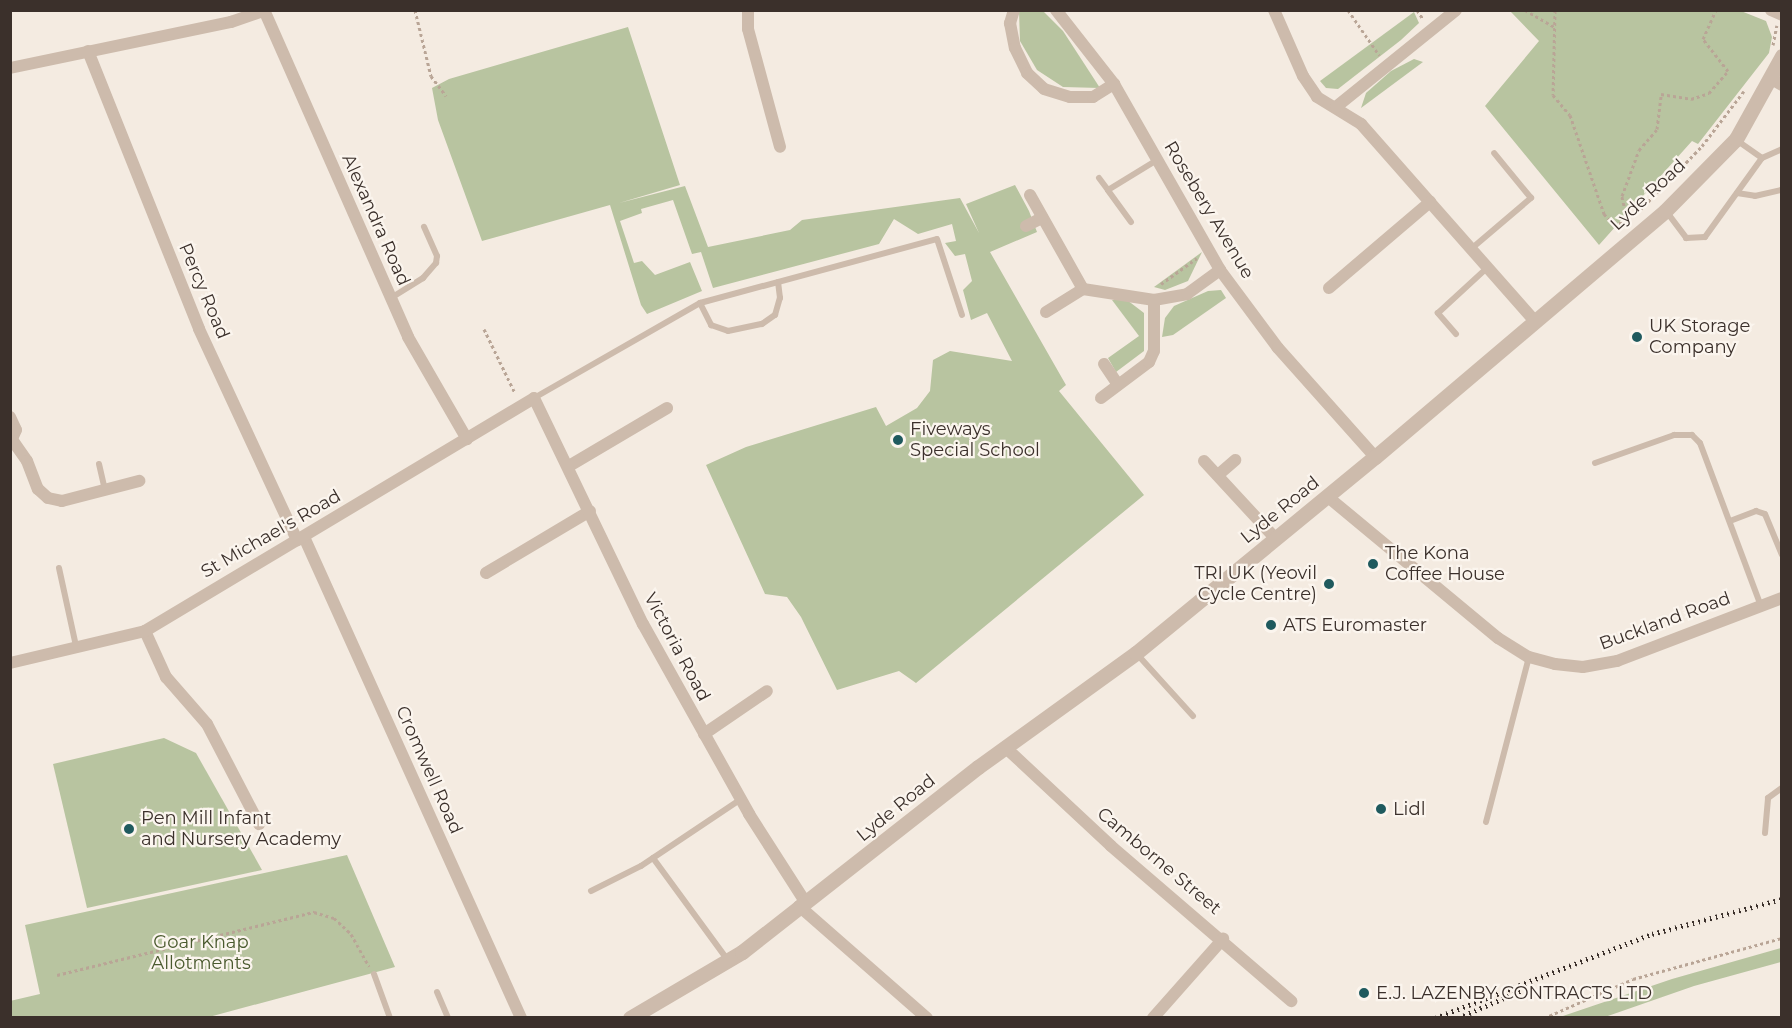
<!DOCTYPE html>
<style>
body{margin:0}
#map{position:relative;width:1792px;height:1028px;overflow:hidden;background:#f4ebe1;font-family:Montserrat,sans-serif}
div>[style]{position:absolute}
.green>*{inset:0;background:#b8c4a0}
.path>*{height:3px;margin-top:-1.5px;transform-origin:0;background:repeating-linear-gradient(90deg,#b9a596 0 3px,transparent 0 6px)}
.service>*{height:6px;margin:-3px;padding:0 3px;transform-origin:3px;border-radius:3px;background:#cdbbac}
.minor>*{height:12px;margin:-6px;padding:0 6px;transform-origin:6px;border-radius:6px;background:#cdbbac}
.tertiary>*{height:15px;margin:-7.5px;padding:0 7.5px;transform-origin:7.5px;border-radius:7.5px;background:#cdbbac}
.rail>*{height:4.5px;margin-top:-2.25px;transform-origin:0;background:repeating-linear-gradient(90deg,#3b302b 0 1.5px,transparent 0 6px)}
.dots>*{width:16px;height:16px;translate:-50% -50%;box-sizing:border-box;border:3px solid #fbf5ee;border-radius:50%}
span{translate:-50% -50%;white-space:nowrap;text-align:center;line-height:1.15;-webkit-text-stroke:4.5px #fbf5ee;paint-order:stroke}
.street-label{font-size:18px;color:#3b302b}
.poi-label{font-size:18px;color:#3b302b}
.left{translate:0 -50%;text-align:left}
.right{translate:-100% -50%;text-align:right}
.park-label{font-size:18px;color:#4a5a2e}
.frame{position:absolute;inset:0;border:12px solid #3b302b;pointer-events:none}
</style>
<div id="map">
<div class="green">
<i style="clip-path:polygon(1019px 11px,1043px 11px,1063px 31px,1100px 88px,1063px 87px,1037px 70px,1020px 41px)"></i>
<i style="clip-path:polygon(1510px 11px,1741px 11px,1766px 21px,1772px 37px,1769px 53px,1698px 144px,1692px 141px,1599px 245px,1485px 106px,1539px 41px)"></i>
<i style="clip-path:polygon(1414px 12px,1419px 23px,1401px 40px,1338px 89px,1326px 88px,1320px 81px)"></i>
<i style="clip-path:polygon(628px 27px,680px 185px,619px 203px,685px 186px,708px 247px,790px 230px,802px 220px,960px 198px,979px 233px,966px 204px,1015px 185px,1029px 211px,1037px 232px,990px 252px,1066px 385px,1059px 391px,1144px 495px,916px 683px,899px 671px,837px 690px,801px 617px,787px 597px,765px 594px,706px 465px,746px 447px,876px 407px,886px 426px,917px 408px,930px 391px,933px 360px,950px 351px,1012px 361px,987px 313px,971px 320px,963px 290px,972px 281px,965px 254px,955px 256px,945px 243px,956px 241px,952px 224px,918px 234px,894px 219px,879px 244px,713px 288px,701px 252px,692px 254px,673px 200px,641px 209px,642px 213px,620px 221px,634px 263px,642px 261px,655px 275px,690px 262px,702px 291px,647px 314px,641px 305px,610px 205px,482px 241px,438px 120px,432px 88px,449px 79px)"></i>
<i style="clip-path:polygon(1414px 59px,1423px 62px,1361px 108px,1366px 93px,1391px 71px)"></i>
<i style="clip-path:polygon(1202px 252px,1188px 281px,1165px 290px,1154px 287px)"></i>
<i style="clip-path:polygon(1221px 290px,1226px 298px,1173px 335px,1162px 337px,1165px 318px,1174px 306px,1208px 291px)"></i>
<i style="clip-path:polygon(1112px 300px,1127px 300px,1144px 313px,1144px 351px,1116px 372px,1108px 358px,1139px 336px)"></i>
<i style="clip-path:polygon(164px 738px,196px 753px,262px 870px,87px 908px,53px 764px)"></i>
<i style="clip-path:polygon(347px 855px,395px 967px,209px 1017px,11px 1017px,10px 1001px,40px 994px,25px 925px)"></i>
<i style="clip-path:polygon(1781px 948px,1781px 962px,1694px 986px,1605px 1017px,1560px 1017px,1672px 979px)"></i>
</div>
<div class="path">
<i style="left:415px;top:10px;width:68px;rotate:76.4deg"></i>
<i style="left:431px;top:76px;width:25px;rotate:53deg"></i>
<i style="left:1348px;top:10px;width:55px;rotate:55.4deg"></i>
<i style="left:1417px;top:10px;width:11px;rotate:56deg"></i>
<i style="left:1525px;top:10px;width:34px;rotate:30deg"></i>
<i style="left:1555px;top:10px;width:85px;rotate:91.3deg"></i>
<i style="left:1553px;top:95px;width:26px;rotate:50deg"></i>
<i style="left:1570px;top:115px;width:105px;rotate:71deg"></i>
<i style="left:1604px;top:214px;width:13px;rotate:45deg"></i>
<i style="left:1613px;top:223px;width:14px"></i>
<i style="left:1773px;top:45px;width:20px;rotate:-79deg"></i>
<i style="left:1640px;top:210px;width:89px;rotate:-45.9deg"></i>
<i style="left:1702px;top:146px;width:69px;rotate:-52.6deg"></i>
<i style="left:1628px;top:223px;width:28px;rotate:-103deg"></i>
<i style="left:1622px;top:196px;width:49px;rotate:-69.7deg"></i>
<i style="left:1639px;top:150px;width:28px;rotate:-49deg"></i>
<i style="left:1657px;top:129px;width:35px;rotate:-83deg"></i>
<i style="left:1661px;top:94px;width:30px;rotate:9deg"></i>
<i style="left:1691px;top:99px;width:19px;rotate:-18deg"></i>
<i style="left:1709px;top:93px;width:29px;rotate:-49deg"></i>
<i style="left:1728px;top:71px;width:41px;rotate:-128deg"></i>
<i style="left:1703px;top:39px;width:32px;rotate:-66deg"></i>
<i style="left:1161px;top:284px;width:44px;rotate:-35.8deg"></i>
<i style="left:484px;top:329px;width:71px;rotate:64.2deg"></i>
<i style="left:57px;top:975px;width:265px;rotate:-13.8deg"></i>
<i style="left:314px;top:912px;width:21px;rotate:17deg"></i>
<i style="left:334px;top:918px;width:23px;rotate:43deg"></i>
<i style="left:351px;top:934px;width:37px;rotate:61deg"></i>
<i style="left:1544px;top:1018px;width:97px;rotate:-23.7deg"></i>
<i style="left:1633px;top:979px;width:155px;rotate:-15.4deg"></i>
</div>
<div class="service">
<i style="left:1762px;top:158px;width:22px;rotate:-24deg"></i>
<i style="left:1099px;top:178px;width:15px;rotate:53deg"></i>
<i style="left:1737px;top:193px;width:18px;rotate:9deg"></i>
<i style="left:1755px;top:196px;width:28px;rotate:-13deg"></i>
<i style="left:1666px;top:211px;width:34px;rotate:53deg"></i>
<i style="left:1686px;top:238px;width:19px;rotate:-3deg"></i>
<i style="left:1705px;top:237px;width:97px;rotate:-54.2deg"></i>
<i style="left:1762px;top:158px;width:32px;rotate:-145deg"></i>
<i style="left:1131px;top:222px;width:39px;rotate:-126deg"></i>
<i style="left:1108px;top:190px;width:57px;rotate:-31.5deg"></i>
<i style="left:1471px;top:249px;width:79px;rotate:-40.4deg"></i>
<i style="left:1531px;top:198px;width:58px;rotate:-129.4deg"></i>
<i style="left:391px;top:298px;width:38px;rotate:-32deg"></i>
<i style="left:423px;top:278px;width:20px;rotate:-49deg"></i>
<i style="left:436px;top:263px;width:7px;rotate:-82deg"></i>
<i style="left:437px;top:256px;width:32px;rotate:-114deg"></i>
<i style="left:700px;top:303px;width:25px;rotate:63deg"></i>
<i style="left:711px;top:325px;width:18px;rotate:19deg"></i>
<i style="left:728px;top:331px;width:35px;rotate:-12deg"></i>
<i style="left:762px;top:324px;width:16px;rotate:-35deg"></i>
<i style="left:775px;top:315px;width:18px;rotate:-74deg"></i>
<i style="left:780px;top:298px;width:16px;rotate:-97deg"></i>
<i style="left:1456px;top:334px;width:28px;rotate:-131deg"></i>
<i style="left:1438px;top:313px;width:67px;rotate:-42.6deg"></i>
<i style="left:534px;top:398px;width:191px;rotate:-29.8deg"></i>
<i style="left:700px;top:303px;width:245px;rotate:-15.1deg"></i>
<i style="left:937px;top:239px;width:80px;rotate:71.8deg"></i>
<i style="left:1595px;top:463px;width:84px;rotate:-19.5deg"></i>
<i style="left:1674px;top:435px;width:18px"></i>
<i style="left:1692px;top:435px;width:11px;rotate:45deg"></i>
<i style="left:1700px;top:443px;width:174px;rotate:69.5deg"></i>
<i style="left:99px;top:464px;width:27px;rotate:77deg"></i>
<i style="left:1730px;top:521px;width:28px;rotate:-21deg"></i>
<i style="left:1756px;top:511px;width:9px;rotate:18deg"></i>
<i style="left:1765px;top:514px;width:44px;rotate:67.5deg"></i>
<i style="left:59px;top:568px;width:80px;rotate:77.7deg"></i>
<i style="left:1136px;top:653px;width:85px;rotate:47.9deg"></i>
<i style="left:1486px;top:822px;width:171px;rotate:-75.4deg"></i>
<i style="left:1765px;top:833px;width:35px;rotate:-85deg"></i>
<i style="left:1768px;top:798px;width:17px;rotate:-36deg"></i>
<i style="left:653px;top:858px;width:125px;rotate:53.8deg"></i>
<i style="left:591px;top:891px;width:56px;rotate:-26.6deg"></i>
<i style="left:641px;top:866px;width:120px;rotate:-33.8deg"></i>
<i style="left:374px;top:974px;width:47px;rotate:70deg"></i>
<i style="left:437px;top:992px;width:28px;rotate:67deg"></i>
</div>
<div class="minor">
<i style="left:264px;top:10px;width:357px;rotate:66.2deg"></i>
<i style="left:408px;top:337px;width:118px;rotate:60deg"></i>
<i style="left:748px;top:10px;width:19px;rotate:90deg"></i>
<i style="left:748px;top:29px;width:122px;rotate:74.8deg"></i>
<i style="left:1014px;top:10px;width:14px;rotate:107deg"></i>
<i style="left:1010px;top:23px;width:25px;rotate:79deg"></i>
<i style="left:1015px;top:48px;width:28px;rotate:64deg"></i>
<i style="left:1027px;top:73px;width:23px;rotate:43deg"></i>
<i style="left:1044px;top:89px;width:27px;rotate:17deg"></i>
<i style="left:1070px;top:97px;width:23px"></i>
<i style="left:1093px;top:97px;width:25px;rotate:-32deg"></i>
<i style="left:1056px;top:10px;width:94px;rotate:51.9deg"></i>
<i style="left:1114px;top:84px;width:214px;rotate:60.3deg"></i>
<i style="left:1220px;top:270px;width:97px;rotate:53.4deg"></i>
<i style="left:1278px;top:348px;width:146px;rotate:48.3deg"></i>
<i style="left:1274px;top:10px;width:72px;rotate:66.3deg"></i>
<i style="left:1303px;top:76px;width:25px;rotate:56deg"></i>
<i style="left:1317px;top:97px;width:52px;rotate:31.5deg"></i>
<i style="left:1361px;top:124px;width:261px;rotate:48.6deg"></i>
<i style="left:1771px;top:10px;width:12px;rotate:24deg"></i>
<i style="left:88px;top:51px;width:299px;rotate:68.2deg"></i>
<i style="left:199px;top:329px;width:233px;rotate:65.1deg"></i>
<i style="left:10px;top:68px;width:226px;rotate:-11.8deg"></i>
<i style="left:231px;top:22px;width:36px;rotate:-19deg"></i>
<i style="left:1770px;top:78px;width:14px;rotate:30deg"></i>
<i style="left:1336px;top:107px;width:154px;rotate:-38.9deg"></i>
<i style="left:1030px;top:195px;width:108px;rotate:60.6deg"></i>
<i style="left:1083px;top:289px;width:72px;rotate:8.8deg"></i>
<i style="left:1154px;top:300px;width:34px;rotate:-10deg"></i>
<i style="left:1187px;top:294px;width:41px;rotate:-36deg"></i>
<i style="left:1026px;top:226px;width:18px;rotate:-27deg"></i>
<i style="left:1329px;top:288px;width:133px;rotate:-40.4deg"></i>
<i style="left:1046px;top:312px;width:44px;rotate:-31.9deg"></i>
<i style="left:1104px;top:364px;width:25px;rotate:56deg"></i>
<i style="left:1101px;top:398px;width:60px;rotate:-36.9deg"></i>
<i style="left:1149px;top:362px;width:12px;rotate:-66deg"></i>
<i style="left:1154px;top:351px;width:51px;rotate:-90deg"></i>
<i style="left:10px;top:417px;width:14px;rotate:65deg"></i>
<i style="left:16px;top:430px;width:14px;rotate:115deg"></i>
<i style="left:13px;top:441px;width:24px;rotate:55deg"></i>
<i style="left:27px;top:461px;width:30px;rotate:69deg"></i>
<i style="left:38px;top:489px;width:13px;rotate:42deg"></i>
<i style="left:48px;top:498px;width:14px;rotate:12deg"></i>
<i style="left:62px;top:501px;width:80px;rotate:-14.6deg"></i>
<i style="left:1204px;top:461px;width:106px;rotate:47.3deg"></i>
<i style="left:569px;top:466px;width:114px;rotate:-30.6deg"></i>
<i style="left:1218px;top:475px;width:23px;rotate:-41deg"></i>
<i style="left:1328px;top:497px;width:221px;rotate:39.7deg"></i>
<i style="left:1498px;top:638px;width:36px;rotate:32deg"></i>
<i style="left:1529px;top:657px;width:27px;rotate:15deg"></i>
<i style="left:1555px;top:664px;width:28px;rotate:6deg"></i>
<i style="left:1583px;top:667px;width:35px;rotate:-10deg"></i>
<i style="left:1617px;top:661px;width:177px;rotate:-20.9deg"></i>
<i style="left:304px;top:537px;width:528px;rotate:65.72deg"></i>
<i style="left:486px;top:573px;width:121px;rotate:-30.8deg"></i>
<i style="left:145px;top:631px;width:51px;rotate:65.5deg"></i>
<i style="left:166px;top:677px;width:62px;rotate:48.9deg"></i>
<i style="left:207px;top:724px;width:113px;rotate:62.5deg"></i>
<i style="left:10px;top:663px;width:139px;rotate:-13.3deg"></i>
<i style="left:145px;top:631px;width:453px;rotate:-30.9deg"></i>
<i style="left:534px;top:398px;width:251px;rotate:64.3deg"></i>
<i style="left:643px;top:624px;width:218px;rotate:60.8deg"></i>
<i style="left:749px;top:814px;width:106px;rotate:57.4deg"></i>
<i style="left:704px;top:734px;width:76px;rotate:-34.3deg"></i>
<i style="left:1005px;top:747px;width:145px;rotate:43deg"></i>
<i style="left:1111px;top:846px;width:238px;rotate:40.7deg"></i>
<i style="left:799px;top:906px;width:170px;rotate:41.2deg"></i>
<i style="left:1153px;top:1018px;width:106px;rotate:-48.5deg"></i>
</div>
<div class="tertiary">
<i style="left:630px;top:1018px;width:130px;rotate:-30.5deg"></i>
<i style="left:742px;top:952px;width:300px;rotate:-38.1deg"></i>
<i style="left:978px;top:767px;width:195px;rotate:-35.8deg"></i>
<i style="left:1136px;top:653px;width:309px;rotate:-39.4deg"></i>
<i style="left:1375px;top:457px;width:380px;rotate:-40.3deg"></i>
<i style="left:1665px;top:211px;width:101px;rotate:-45.4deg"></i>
<i style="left:1736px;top:139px;width:95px;rotate:-61deg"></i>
</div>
<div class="rail">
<i style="left:1435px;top:1018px;width:233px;rotate:-21.2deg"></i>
<i style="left:1652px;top:934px;width:135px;rotate:-15.1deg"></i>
<i style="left:1458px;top:1018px;width:70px;rotate:-23.6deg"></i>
</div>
<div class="dots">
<i style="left:1637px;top:337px;background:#1f5a5e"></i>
<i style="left:898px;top:440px;background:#1f5a5e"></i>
<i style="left:1373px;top:564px;background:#1f5a5e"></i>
<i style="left:1329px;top:584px;background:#1f5a5e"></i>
<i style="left:1271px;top:625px;background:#1f5a5e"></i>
<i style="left:1381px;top:809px;background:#1f5a5e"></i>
<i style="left:129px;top:829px;background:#1f5a5e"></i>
<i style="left:1364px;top:993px;background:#1f5a5e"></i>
</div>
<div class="street-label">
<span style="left:1648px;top:195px;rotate:-43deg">Lyde Road</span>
<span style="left:1209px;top:210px;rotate:59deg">Rosebery Avenue</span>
<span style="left:376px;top:220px;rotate:66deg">Alexandra Road</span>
<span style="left:204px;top:291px;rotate:67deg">Percy Road</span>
<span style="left:1280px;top:510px;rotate:-39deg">Lyde Road</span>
<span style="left:271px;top:534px;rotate:-30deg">St Michael's Road</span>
<span style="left:1665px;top:621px;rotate:-20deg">Buckland Road</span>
<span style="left:677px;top:647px;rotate:62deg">Victoria Road</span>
<span style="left:429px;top:770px;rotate:66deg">Cromwell Road</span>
<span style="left:896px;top:808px;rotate:-39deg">Lyde Road</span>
<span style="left:1159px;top:861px;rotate:40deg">Camborne Street</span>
</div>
<div class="poi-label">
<span class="left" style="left:1649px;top:337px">UK Storage<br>Company</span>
<span class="left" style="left:910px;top:440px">Fiveways<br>Special School</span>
<span class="left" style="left:1385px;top:564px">The Kona<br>Coffee House</span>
<span class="right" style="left:1317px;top:584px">TRI UK (Yeovil<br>Cycle Centre)</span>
<span class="left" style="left:1283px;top:625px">ATS Euromaster</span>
<span class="left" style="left:1393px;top:809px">Lidl</span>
<span class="left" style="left:141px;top:829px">Pen Mill Infant<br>and Nursery Academy</span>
<span class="left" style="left:1376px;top:993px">E.J. LAZENBY CONTRACTS LTD</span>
</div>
<div class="park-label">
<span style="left:201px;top:953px">Goar Knap<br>Allotments</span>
</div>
<div class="frame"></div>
</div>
